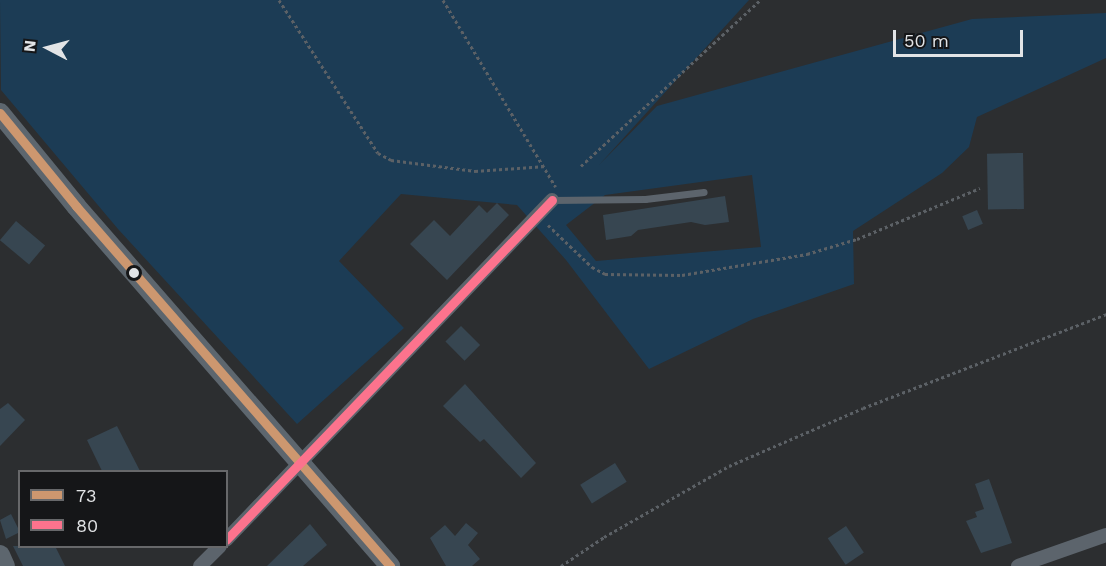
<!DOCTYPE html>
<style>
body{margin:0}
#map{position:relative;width:1106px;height:566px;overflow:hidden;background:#2c2e30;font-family:"Work Sans",sans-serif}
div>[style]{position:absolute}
.green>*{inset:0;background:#1c3c55}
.building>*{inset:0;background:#374651;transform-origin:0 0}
.path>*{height:3px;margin-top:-1.5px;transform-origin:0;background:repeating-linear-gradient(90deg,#5c6166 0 3px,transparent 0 6px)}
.lane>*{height:7px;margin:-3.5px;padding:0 3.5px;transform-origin:3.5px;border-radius:3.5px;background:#5c646c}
.street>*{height:14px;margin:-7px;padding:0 7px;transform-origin:7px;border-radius:7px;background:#5c646c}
.secondary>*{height:20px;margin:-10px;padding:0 10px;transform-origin:10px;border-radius:10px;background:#5d666e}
.bus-1>*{height:9px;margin:-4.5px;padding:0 4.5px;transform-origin:4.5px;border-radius:4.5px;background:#cd976f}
.bus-2>*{height:9px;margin:-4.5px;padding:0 4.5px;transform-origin:4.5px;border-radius:4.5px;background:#fc738d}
.dots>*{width:16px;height:16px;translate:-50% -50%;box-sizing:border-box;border:3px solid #151618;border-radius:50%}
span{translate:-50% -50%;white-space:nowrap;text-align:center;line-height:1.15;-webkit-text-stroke:6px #151618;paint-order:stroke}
.legend{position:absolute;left:18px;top:470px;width:210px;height:78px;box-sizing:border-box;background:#151618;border:2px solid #67686a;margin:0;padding:8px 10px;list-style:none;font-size:18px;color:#e2e4e6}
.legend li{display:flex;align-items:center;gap:12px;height:30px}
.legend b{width:30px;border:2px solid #67686a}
.north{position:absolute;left:18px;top:18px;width:60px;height:60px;-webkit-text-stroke:4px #151618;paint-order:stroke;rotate:276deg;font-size:16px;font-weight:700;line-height:24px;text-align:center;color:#e2e4e6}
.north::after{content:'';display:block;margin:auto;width:21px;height:27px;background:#e2e4e6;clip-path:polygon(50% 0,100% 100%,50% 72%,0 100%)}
.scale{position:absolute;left:893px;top:30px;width:130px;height:27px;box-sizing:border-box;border:3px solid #e2e4e6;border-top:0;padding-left:8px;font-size:18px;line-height:21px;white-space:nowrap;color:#e2e4e6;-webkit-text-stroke:4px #151618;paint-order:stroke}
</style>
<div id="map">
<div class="green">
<i style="clip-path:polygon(evenodd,0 0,749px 0,599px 165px,657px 106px,972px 19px,1106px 13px,1106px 58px,977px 117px,969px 147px,942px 173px,853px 231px,854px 284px,753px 319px,649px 369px,566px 260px,517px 205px,401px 194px,339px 261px,404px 328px,297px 424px,118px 229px,1px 90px,0 0,752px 175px,761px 247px,596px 261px,566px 225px,605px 195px,752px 175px)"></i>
</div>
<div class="building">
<i style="left:1023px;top:153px;width:56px;height:36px;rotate:89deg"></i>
<i style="clip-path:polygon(725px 196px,729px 222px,705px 225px,691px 222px,638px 230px,631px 236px,606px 240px,603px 215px)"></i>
<i style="clip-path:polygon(497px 203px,509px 215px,447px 280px,410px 244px,434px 220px,450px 236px,479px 205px,487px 213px)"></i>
<i style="left:977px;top:210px;width:15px;height:16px;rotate:67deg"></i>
<i style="left:16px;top:221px;width:38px;height:25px;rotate:40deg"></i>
<i style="left:461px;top:326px;width:27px;height:22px;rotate:45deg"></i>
<i style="clip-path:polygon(465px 384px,536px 463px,521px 478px,484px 439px,480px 442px,443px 406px)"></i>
<i style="clip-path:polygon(8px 403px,25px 420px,0 446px,0 409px)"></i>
<i style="clip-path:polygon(117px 426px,140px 471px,102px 471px,87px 440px)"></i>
<i style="left:615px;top:463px;width:22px;height:41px;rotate:58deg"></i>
<i style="clip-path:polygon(989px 479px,1012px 543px,981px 553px,966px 521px,977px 517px,975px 512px,984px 509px,975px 484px)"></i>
<i style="clip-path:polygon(11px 514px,20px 532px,6px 539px,0 520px)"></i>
<i style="clip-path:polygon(466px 523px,478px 533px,468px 545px,480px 559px,472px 566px,446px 566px,430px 538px,445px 525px,455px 536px)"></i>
<i style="clip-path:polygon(310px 524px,327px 545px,303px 566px,267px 566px)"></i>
<i style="left:846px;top:526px;width:32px;height:22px;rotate:56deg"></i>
<i style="clip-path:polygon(13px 546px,55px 546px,65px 566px,23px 566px)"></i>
</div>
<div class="path">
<i style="left:279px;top:0;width:182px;rotate:57.1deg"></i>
<i style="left:378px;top:153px;width:15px;rotate:28deg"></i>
<i style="left:391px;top:160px;width:85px;rotate:7.5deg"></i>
<i style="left:475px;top:171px;width:71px;rotate:-4deg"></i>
<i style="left:443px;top:0;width:218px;rotate:58.9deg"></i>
<i style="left:581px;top:166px;width:244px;rotate:-42.8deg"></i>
<i style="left:548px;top:225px;width:61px;rotate:43.7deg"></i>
<i style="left:592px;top:267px;width:15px;rotate:28deg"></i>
<i style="left:605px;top:274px;width:77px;rotate:0.7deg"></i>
<i style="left:682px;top:275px;width:127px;rotate:-9.5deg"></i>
<i style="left:807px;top:254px;width:52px;rotate:-16.7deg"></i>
<i style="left:857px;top:239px;width:133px;rotate:-22.5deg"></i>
<i style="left:561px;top:566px;width:52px;rotate:-34deg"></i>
<i style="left:604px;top:537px;width:144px;rotate:-29.6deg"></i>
<i style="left:729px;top:466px;width:146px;rotate:-23.4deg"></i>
<i style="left:863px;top:408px;width:261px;rotate:-21.1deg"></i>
</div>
<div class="lane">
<i style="left:552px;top:200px;width:93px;rotate:-0.6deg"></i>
<i style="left:645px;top:199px;width:59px;rotate:-6.8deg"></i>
</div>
<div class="street">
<i style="left:226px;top:540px;width:471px;rotate:-46.2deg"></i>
<i style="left:200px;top:566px;width:28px;rotate:-45deg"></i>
<i style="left:1018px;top:566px;width:93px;rotate:-19.4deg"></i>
</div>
<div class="secondary">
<i style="left:0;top:113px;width:120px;rotate:50.7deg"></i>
<i style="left:76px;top:206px;width:478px;rotate:48.9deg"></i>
<i style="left:0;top:555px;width:12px;rotate:66deg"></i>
</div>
<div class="bus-1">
<i style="left:0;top:113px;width:120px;rotate:50.7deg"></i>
<i style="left:76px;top:206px;width:478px;rotate:48.9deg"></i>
</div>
<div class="bus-2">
<i style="left:226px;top:540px;width:471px;rotate:-46.2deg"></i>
</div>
<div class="dots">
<i style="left:134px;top:273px;background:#e2e4e6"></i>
</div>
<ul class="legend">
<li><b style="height:8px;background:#cd976f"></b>73</li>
<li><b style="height:8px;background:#fc738d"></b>80</li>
</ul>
<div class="north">N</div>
<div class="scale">50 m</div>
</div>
